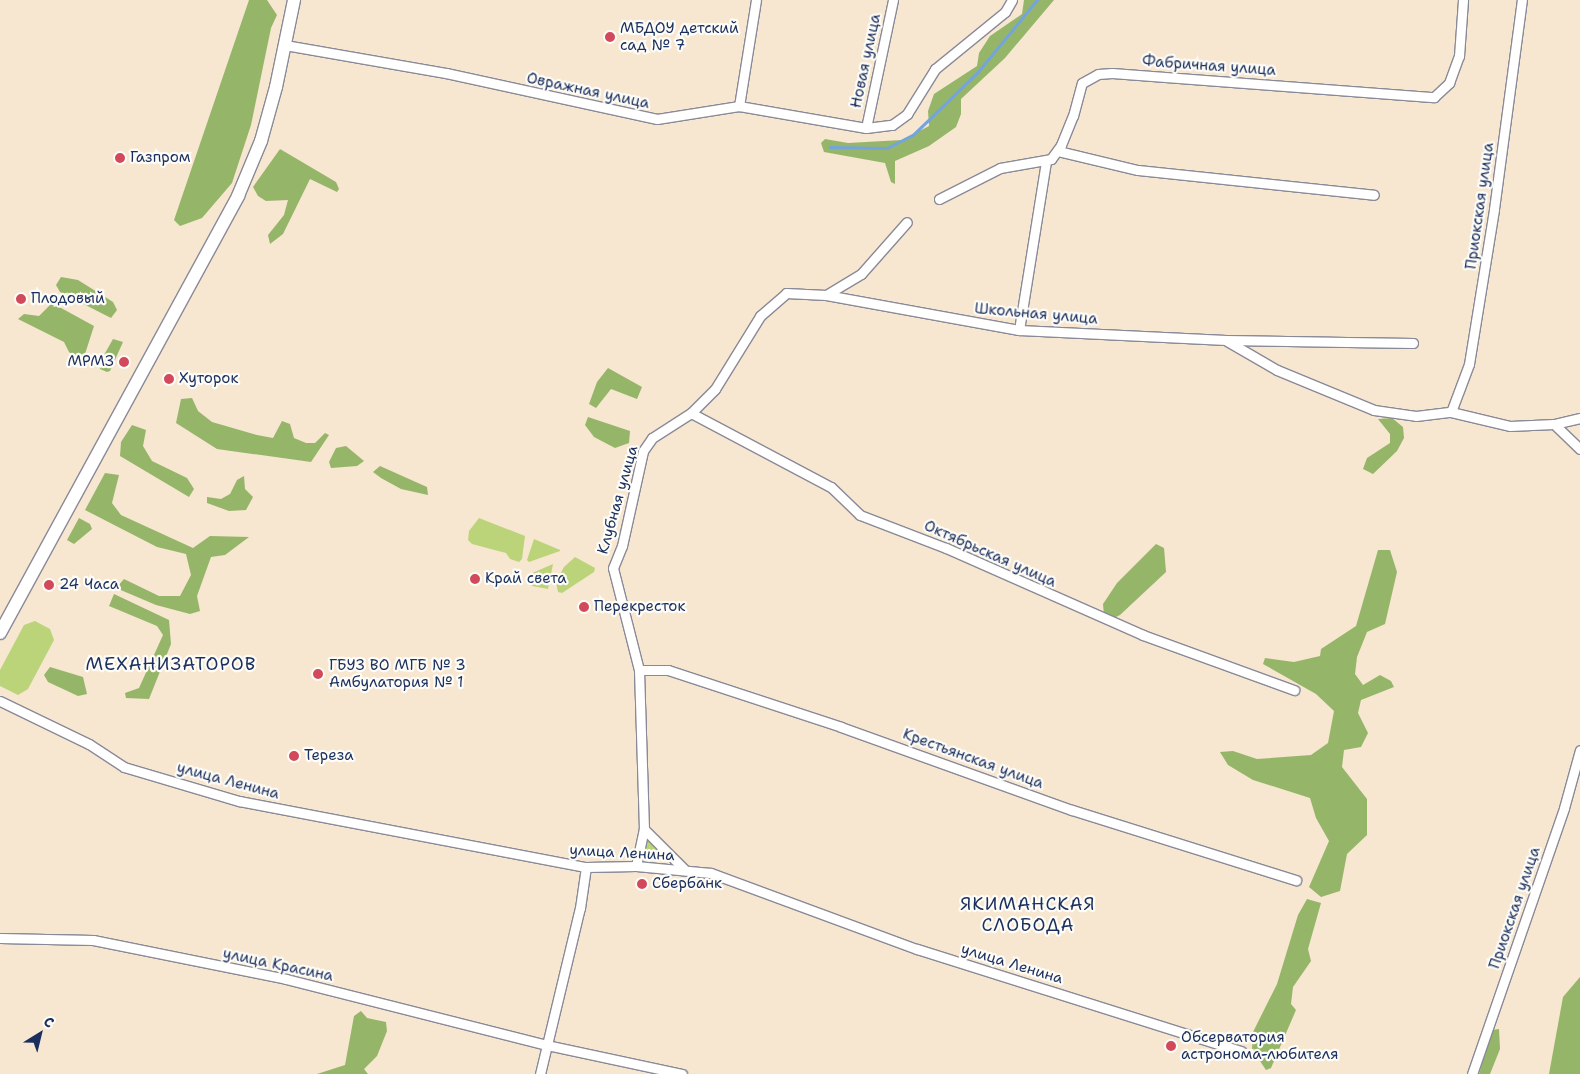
<!DOCTYPE html>
<meta charset="utf-8">
<style>
body{margin:0}
#map{position:relative;width:1580px;height:1074px;overflow:hidden;background:#f7e6d0;font-family:"Shantell Sans",sans-serif}
div>[style]{position:absolute}
.green>*{inset:0;background:#bcd479}
.forest>*{inset:0;background:#95b669}
.stream>*{height:2.5px;margin:-1.25px;padding:0 1.25px;transform-origin:1.25px;border-radius:1.25px;background:#73a4de}
.roads{filter:drop-shadow(1px 0 #898a97) drop-shadow(-1px 0 #898a97) drop-shadow(0 1px #898a97) drop-shadow(0 -1px #898a97)}
.minor>*{height:9px;margin:-4.5px;padding:0 4.5px;transform-origin:4.5px;border-radius:4.5px;background:#fff}
.secondary>*{height:12px;margin:-6px;padding:0 6px;transform-origin:6px;border-radius:6px;background:#fff}
.dots>*{width:14px;height:14px;translate:-50% -50%;box-sizing:border-box;border:2px solid #fdfcf7;border-radius:50%}
span{translate:-50% -50%;white-space:nowrap;text-align:center;line-height:1.15;-webkit-text-stroke:4.5px #fdfcf7;paint-order:stroke}
.poi-label{font-size:15px;color:#1b2f5e}
.left{translate:0 -50%;text-align:left}
.right{translate:-100% -50%;text-align:right}
.street-label{font-size:15px;color:#1b2f5e}
.quarter-label{font-size:18px;color:#1b2f5e;letter-spacing:1px}
.north{position:absolute;left:15px;top:1009px;width:50px;height:50px;-webkit-text-stroke:4px #fdfcf7;paint-order:stroke;rotate:36deg;font-size:14px;font-weight:700;line-height:20px;text-align:center;color:#1b2f5e}
.north::after{content:'';display:block;margin:auto;width:18px;height:22px;background:#1b2f5e;clip-path:polygon(50% 0,100% 100%,50% 72%,0 100%)}
</style>
<div id="map">
<div class="green">
<i style="clip-path:polygon(479px 518px,525px 536px,522px 559px,519px 562px,510px 559px,506px 553px,472px 544px,468px 540px,469px 531px)"></i>
<i style="clip-path:polygon(534px 539px,560px 550px,560px 551px,529px 562px,527px 560px)"></i>
<i style="clip-path:polygon(575px 557px,595px 568px,594px 572px,562px 593px,558px 592px,556px 582px,564px 567px)"></i>
<i style="clip-path:polygon(553px 564px,548px 589px,532px 586px,528px 581px,530px 574px)"></i>
<i style="clip-path:polygon(35px 621px,50px 629px,54px 640px,28px 689px,18px 695px,0 686px,0 670px,24px 625px)"></i>
<i style="clip-path:polygon(647px 838px,665px 856px,665px 859px,645px 858px)"></i>
</div>
<div class="forest">
<i style="clip-path:polygon(249px 0,267px 0,277px 15px,271px 28px,251px 125px,232px 183px,202px 218px,180px 226px,174px 220px)"></i>
<i style="clip-path:polygon(1024px 0,1054px 0,1005px 58px,961px 99px,961px 114px,956px 127px,929px 146px,895px 161px,895px 184px,891px 182px,885px 163px,824px 152px,821px 143px,825px 139px,848px 143px,902px 140px,929px 126px,928px 111px,934px 94px,977px 66px,979px 53px,990px 36px,1022px 14px)"></i>
<i style="clip-path:polygon(280px 149px,336px 182px,339px 189px,337px 192px,310px 179px,283px 234px,270px 244px,268px 235px,284px 215px,288px 200px,266px 201px,258px 196px,253px 187px)"></i>
<i style="clip-path:polygon(61px 277px,78px 280px,113px 302px,117px 310px,111px 318px,60px 292px,56px 285px)"></i>
<i style="clip-path:polygon(52px 303px,94px 326px,85px 354px,78px 358px,70px 354px,64px 342px,18px 319px,24px 314px,39px 316px)"></i>
<i style="clip-path:polygon(113px 339px,123px 342px,110px 371px,107px 372px,100px 369px,99px 364px)"></i>
<i style="clip-path:polygon(608px 368px,642px 387px,637px 399px,611px 389px,596px 408px,589px 404px,597px 382px)"></i>
<i style="clip-path:polygon(192px 398px,198px 411px,212px 422px,257px 435px,273px 438px,282px 421px,290px 424px,294px 438px,306px 443px,315px 443px,325px 433px,329px 435px,311px 462px,217px 449px,176px 423px,181px 399px)"></i>
<i style="clip-path:polygon(588px 417px,630px 431px,629px 443px,615px 448px,594px 437px,585px 425px)"></i>
<i style="clip-path:polygon(1392px 418px,1403px 427px,1404px 438px,1397px 451px,1373px 474px,1363px 469px,1367px 458px,1390px 443px,1390px 434px,1378px 419px)"></i>
<i style="clip-path:polygon(132px 425px,146px 430px,143px 446px,152px 461px,187px 478px,194px 489px,189px 497px,120px 456px,121px 442px)"></i>
<i style="clip-path:polygon(346px 446px,364px 461px,357px 466px,331px 468px,329px 462px,336px 448px)"></i>
<i style="clip-path:polygon(380px 466px,427px 487px,428px 495px,401px 489px,381px 478px,373px 472px)"></i>
<i style="clip-path:polygon(105px 473px,119px 475px,112px 503px,121px 515px,193px 548px,210px 536px,249px 537px,225px 555px,211px 557px,197px 596px,200px 611px,190px 614px,156px 605px,116px 588px,124px 579px,159px 596px,180px 596px,191px 575px,186px 554px,157px 547px,85px 510px)"></i>
<i style="clip-path:polygon(244px 476px,245px 489px,253px 497px,246px 510px,229px 511px,207px 503px,207px 497px,221px 499px,230px 494px,237px 480px)"></i>
<i style="clip-path:polygon(79px 518px,90px 524px,92px 529px,74px 544px,67px 540px)"></i>
<i style="clip-path:polygon(1156px 544px,1164px 548px,1166px 572px,1120px 615px,1114px 618px,1104px 615px,1103px 604px,1117px 583px)"></i>
<i style="clip-path:polygon(1378px 550px,1390px 550px,1397px 572px,1385px 624px,1367px 632px,1357px 657px,1355px 674px,1363px 685px,1380px 675px,1391px 681px,1394px 687px,1361px 700px,1358px 713px,1368px 733px,1361px 747px,1344px 750px,1342px 767px,1367px 799px,1367px 835px,1347px 854px,1340px 891px,1321px 897px,1309px 887px,1329px 841px,1316px 818px,1310px 798px,1253px 780px,1228px 765px,1220px 752px,1233px 751px,1257px 759px,1311px 755px,1328px 743px,1334px 711px,1316px 694px,1263px 664px,1265px 658px,1294px 662px,1320px 656px,1321px 649px,1356px 626px)"></i>
<i style="clip-path:polygon(114px 594px,169px 620px,171px 644px,149px 699px,126px 698px,125px 693px,139px 688px,163px 635px,157px 626px,109px 606px)"></i>
<i style="clip-path:polygon(50px 667px,83px 677px,87px 694px,78px 696px,48px 682px,44px 675px)"></i>
<i style="clip-path:polygon(1307px 899px,1321px 903px,1308px 949px,1311px 961px,1293px 987px,1291px 1004px,1296px 1010px,1271px 1068px,1266px 1070px,1252px 1049px,1253px 1032px,1277px 984px,1298px 915px)"></i>
<i style="clip-path:polygon(1580px 977px,1580px 1074px,1549px 1074px,1563px 997px)"></i>
<i style="clip-path:polygon(361px 1011px,367px 1018px,386px 1022px,387px 1031px,377px 1056px,364px 1069px,368px 1074px,317px 1074px,345px 1065px,354px 1016px)"></i>
<i style="clip-path:polygon(1499px 1029px,1500px 1049px,1490px 1074px,1479px 1074px,1492px 1030px)"></i>
</div>
<div class="stream">
<i style="left:830px;top:147px;width:57px;rotate:1deg"></i>
<i style="left:887px;top:148px;width:30px;rotate:-27deg"></i>
<i style="left:914px;top:134px;width:88px;rotate:-44.1deg"></i>
<i style="left:977px;top:73px;width:94px;rotate:-50.6deg"></i>
</div>
<div class="roads">
<div class="minor">
<i style="left:285px;top:45px;width:163px;rotate:9.9deg"></i>
<i style="left:446px;top:73px;width:216px;rotate:12.3deg"></i>
<i style="left:657px;top:119px;width:83px;rotate:-9deg"></i>
<i style="left:739px;top:106px;width:129px;rotate:9.8deg"></i>
<i style="left:866px;top:128px;width:26px;rotate:-7deg"></i>
<i style="left:892px;top:125px;width:19px;rotate:-36deg"></i>
<i style="left:907px;top:114px;width:53px;rotate:-58.1deg"></i>
<i style="left:935px;top:69px;width:90px;rotate:-39.2deg"></i>
<i style="left:1005px;top:12px;width:14px;rotate:-60deg"></i>
<i style="left:739px;top:106px;width:107px;rotate:-80.9deg"></i>
<i style="left:866px;top:128px;width:131px;rotate:-78.1deg"></i>
<i style="left:1058px;top:151px;width:82px;rotate:13.4deg"></i>
<i style="left:1138px;top:170px;width:237px;rotate:6deg"></i>
<i style="left:939px;top:199px;width:68px;rotate:-26.9deg"></i>
<i style="left:1000px;top:168px;width:52px;rotate:-10deg"></i>
<i style="left:1051px;top:159px;width:17px;rotate:-54deg"></i>
<i style="left:1061px;top:145px;width:31px;rotate:-68deg"></i>
<i style="left:1073px;top:116px;width:34px;rotate:-75deg"></i>
<i style="left:1082px;top:83px;width:18px;rotate:-29deg"></i>
<i style="left:1098px;top:74px;width:14px;rotate:-4deg"></i>
<i style="left:1112px;top:73px;width:323px;rotate:4.3deg"></i>
<i style="left:1434px;top:97px;width:21px;rotate:-43deg"></i>
<i style="left:1449px;top:83px;width:29px;rotate:-70deg"></i>
<i style="left:1459px;top:56px;width:56px;rotate:-85.9deg"></i>
<i style="left:826px;top:295px;width:41px;rotate:-31deg"></i>
<i style="left:861px;top:274px;width:69px;rotate:-48.5deg"></i>
<i style="left:1019px;top:330px;width:170px;rotate:-80.9deg"></i>
<i style="left:1227px;top:341px;width:58px;rotate:30.1deg"></i>
<i style="left:1277px;top:370px;width:105px;rotate:22.4deg"></i>
<i style="left:1374px;top:410px;width:42px;rotate:8.1deg"></i>
<i style="left:1416px;top:416px;width:35px;rotate:-7deg"></i>
<i style="left:1451px;top:412px;width:61px;rotate:13.3deg"></i>
<i style="left:1510px;top:426px;width:44px;rotate:-2.6deg"></i>
<i style="left:1451px;top:412px;width:51px;rotate:-69.4deg"></i>
<i style="left:1469px;top:364px;width:157px;rotate:-80.8deg"></i>
<i style="left:1494px;top:209px;width:211px;rotate:-82.4deg"></i>
<i style="left:691px;top:413px;width:158px;rotate:27.9deg"></i>
<i style="left:831px;top:487px;width:40px;rotate:44deg"></i>
<i style="left:860px;top:515px;width:92px;rotate:21deg"></i>
<i style="left:946px;top:548px;width:215px;rotate:23.8deg"></i>
<i style="left:1143px;top:635px;width:161px;rotate:20deg"></i>
<i style="left:1580px;top:418px;width:27px;rotate:167deg"></i>
<i style="left:1554px;top:424px;width:36px;rotate:44deg"></i>
<i style="left:639px;top:670px;width:29px"></i>
<i style="left:668px;top:670px;width:182px;rotate:18.2deg"></i>
<i style="left:841px;top:727px;width:245px;rotate:19.8deg"></i>
<i style="left:1072px;top:810px;width:235px;rotate:17.4deg"></i>
<i style="left:0;top:701px;width:99px;rotate:25.8deg"></i>
<i style="left:89px;top:744px;width:42px;rotate:33.3deg"></i>
<i style="left:124px;top:767px;width:120px;rotate:16.5deg"></i>
<i style="left:239px;top:801px;width:353px;rotate:10.8deg"></i>
<i style="left:586px;top:867px;width:50px;rotate:-1.1deg"></i>
<i style="left:636px;top:866px;width:75px;rotate:5.3deg"></i>
<i style="left:711px;top:873px;width:220px;rotate:20.3deg"></i>
<i style="left:917px;top:949px;width:340px;rotate:17.5deg"></i>
<i style="left:644px;top:829px;width:159px;rotate:-91.8deg"></i>
<i style="left:639px;top:670px;width:105px;rotate:-104.3deg"></i>
<i style="left:613px;top:568px;width:24px;rotate:-68deg"></i>
<i style="left:622px;top:546px;width:97px;rotate:-77.5deg"></i>
<i style="left:643px;top:451px;width:16px;rotate:-55deg"></i>
<i style="left:652px;top:438px;width:46px;rotate:-32.7deg"></i>
<i style="left:691px;top:413px;width:34px;rotate:-45deg"></i>
<i style="left:715px;top:389px;width:86px;rotate:-58.3deg"></i>
<i style="left:760px;top:316px;width:35px;rotate:-41deg"></i>
<i style="left:786px;top:293px;width:40px;rotate:2.9deg"></i>
<i style="left:826px;top:295px;width:196px;rotate:10.3deg"></i>
<i style="left:1019px;top:330px;width:207px;rotate:2.8deg"></i>
<i style="left:1226px;top:340px;width:187px;rotate:0.9deg"></i>
<i style="left:636px;top:866px;width:38px;rotate:-78deg"></i>
<i style="left:644px;top:829px;width:58px;rotate:45deg"></i>
<i style="left:0;top:938px;width:93px;rotate:1.2deg"></i>
<i style="left:93px;top:940px;width:197px;rotate:11.4deg"></i>
<i style="left:286px;top:979px;width:269px;rotate:14.2deg"></i>
<i style="left:547px;top:1045px;width:138px;rotate:12.1deg"></i>
<i style="left:540px;top:1074px;width:171px;rotate:-76.5deg"></i>
<i style="left:580px;top:908px;width:41px;rotate:-81.7deg"></i>
<i style="left:1472px;top:1074px;width:281px;rotate:-70.9deg"></i>
<i style="left:1564px;top:808px;width:60px;rotate:-74.6deg"></i>
</div>
<div class="secondary">
<i style="left:0;top:633px;width:498px;rotate:-61.4deg"></i>
<i style="left:238px;top:196px;width:60px;rotate:-67.3deg"></i>
<i style="left:261px;top:141px;width:56px;rotate:-74.5deg"></i>
<i style="left:276px;top:87px;width:89px;rotate:-78.3deg"></i>
</div>
</div>
<div class="dots">
<i style="left:610px;top:37px;background:#d1495b"></i>
<i style="left:120px;top:158px;background:#d1495b"></i>
<i style="left:21px;top:299px;background:#d1495b"></i>
<i style="left:124px;top:362px;background:#d1495b"></i>
<i style="left:169px;top:379px;background:#d1495b"></i>
<i style="left:475px;top:579px;background:#d1495b"></i>
<i style="left:49px;top:585px;background:#d1495b"></i>
<i style="left:584px;top:607px;background:#d1495b"></i>
<i style="left:318px;top:674px;background:#d1495b"></i>
<i style="left:294px;top:756px;background:#d1495b"></i>
<i style="left:642px;top:884px;background:#d1495b"></i>
<i style="left:1171px;top:1046px;background:#d1495b"></i>
</div>
<div class="poi-label">
<span class="left" style="left:620px;top:37px">МБДОУ детский<br>сад № 7</span>
<span class="left" style="left:130px;top:158px">Газпром</span>
<span class="left" style="left:31px;top:299px">Плодовый</span>
<span class="right" style="left:114px;top:362px">МРМЗ</span>
<span class="left" style="left:179px;top:379px">Хуторок</span>
<span class="left" style="left:485px;top:579px">Край света</span>
<span class="left" style="left:59px;top:585px">24 Часа</span>
<span class="left" style="left:594px;top:607px">Перекресток</span>
<span class="left" style="left:329px;top:674px">ГБУЗ ВО МГБ № 3<br>Амбулатория № 1</span>
<span class="left" style="left:304px;top:756px">Тереза</span>
<span class="left" style="left:652px;top:884px">Сбербанк</span>
<span class="left" style="left:1181px;top:1046px">Обсерватория<br>астронома-любителя</span>
</div>
<div class="street-label">
<span style="left:866px;top:61px;rotate:-78deg">Новая улица</span>
<span style="left:1209px;top:66px;rotate:4deg">Фабричная улица</span>
<span style="left:588px;top:91px;rotate:12deg">Овражная улица</span>
<span style="left:1480px;top:206px;rotate:-82deg">Приокская улица</span>
<span style="left:1036px;top:314px;rotate:5deg">Школьная улица</span>
<span style="left:618px;top:500px;rotate:-74deg">Клубная улица</span>
<span style="left:990px;top:554px;rotate:24deg">Октябрьская улица</span>
<span style="left:973px;top:759px;rotate:20deg">Крестьянская улица</span>
<span style="left:228px;top:781px;rotate:15deg">улица Ленина</span>
<span style="left:622px;top:853px;rotate:3deg">улица Ленина</span>
<span style="left:1515px;top:908px;rotate:-71deg">Приокская улица</span>
<span style="left:1012px;top:964px;rotate:17deg">улица Ленина</span>
<span style="left:278px;top:965px;rotate:12deg">улица Красина</span>
</div>
<div class="quarter-label">
<span style="left:171px;top:664px">МЕХАНИЗАТОРОВ</span>
<span style="left:1028px;top:915px">ЯКИМАНСКАЯ<br>СЛОБОДА</span>
</div>
<div class="north">С</div>
</div>
